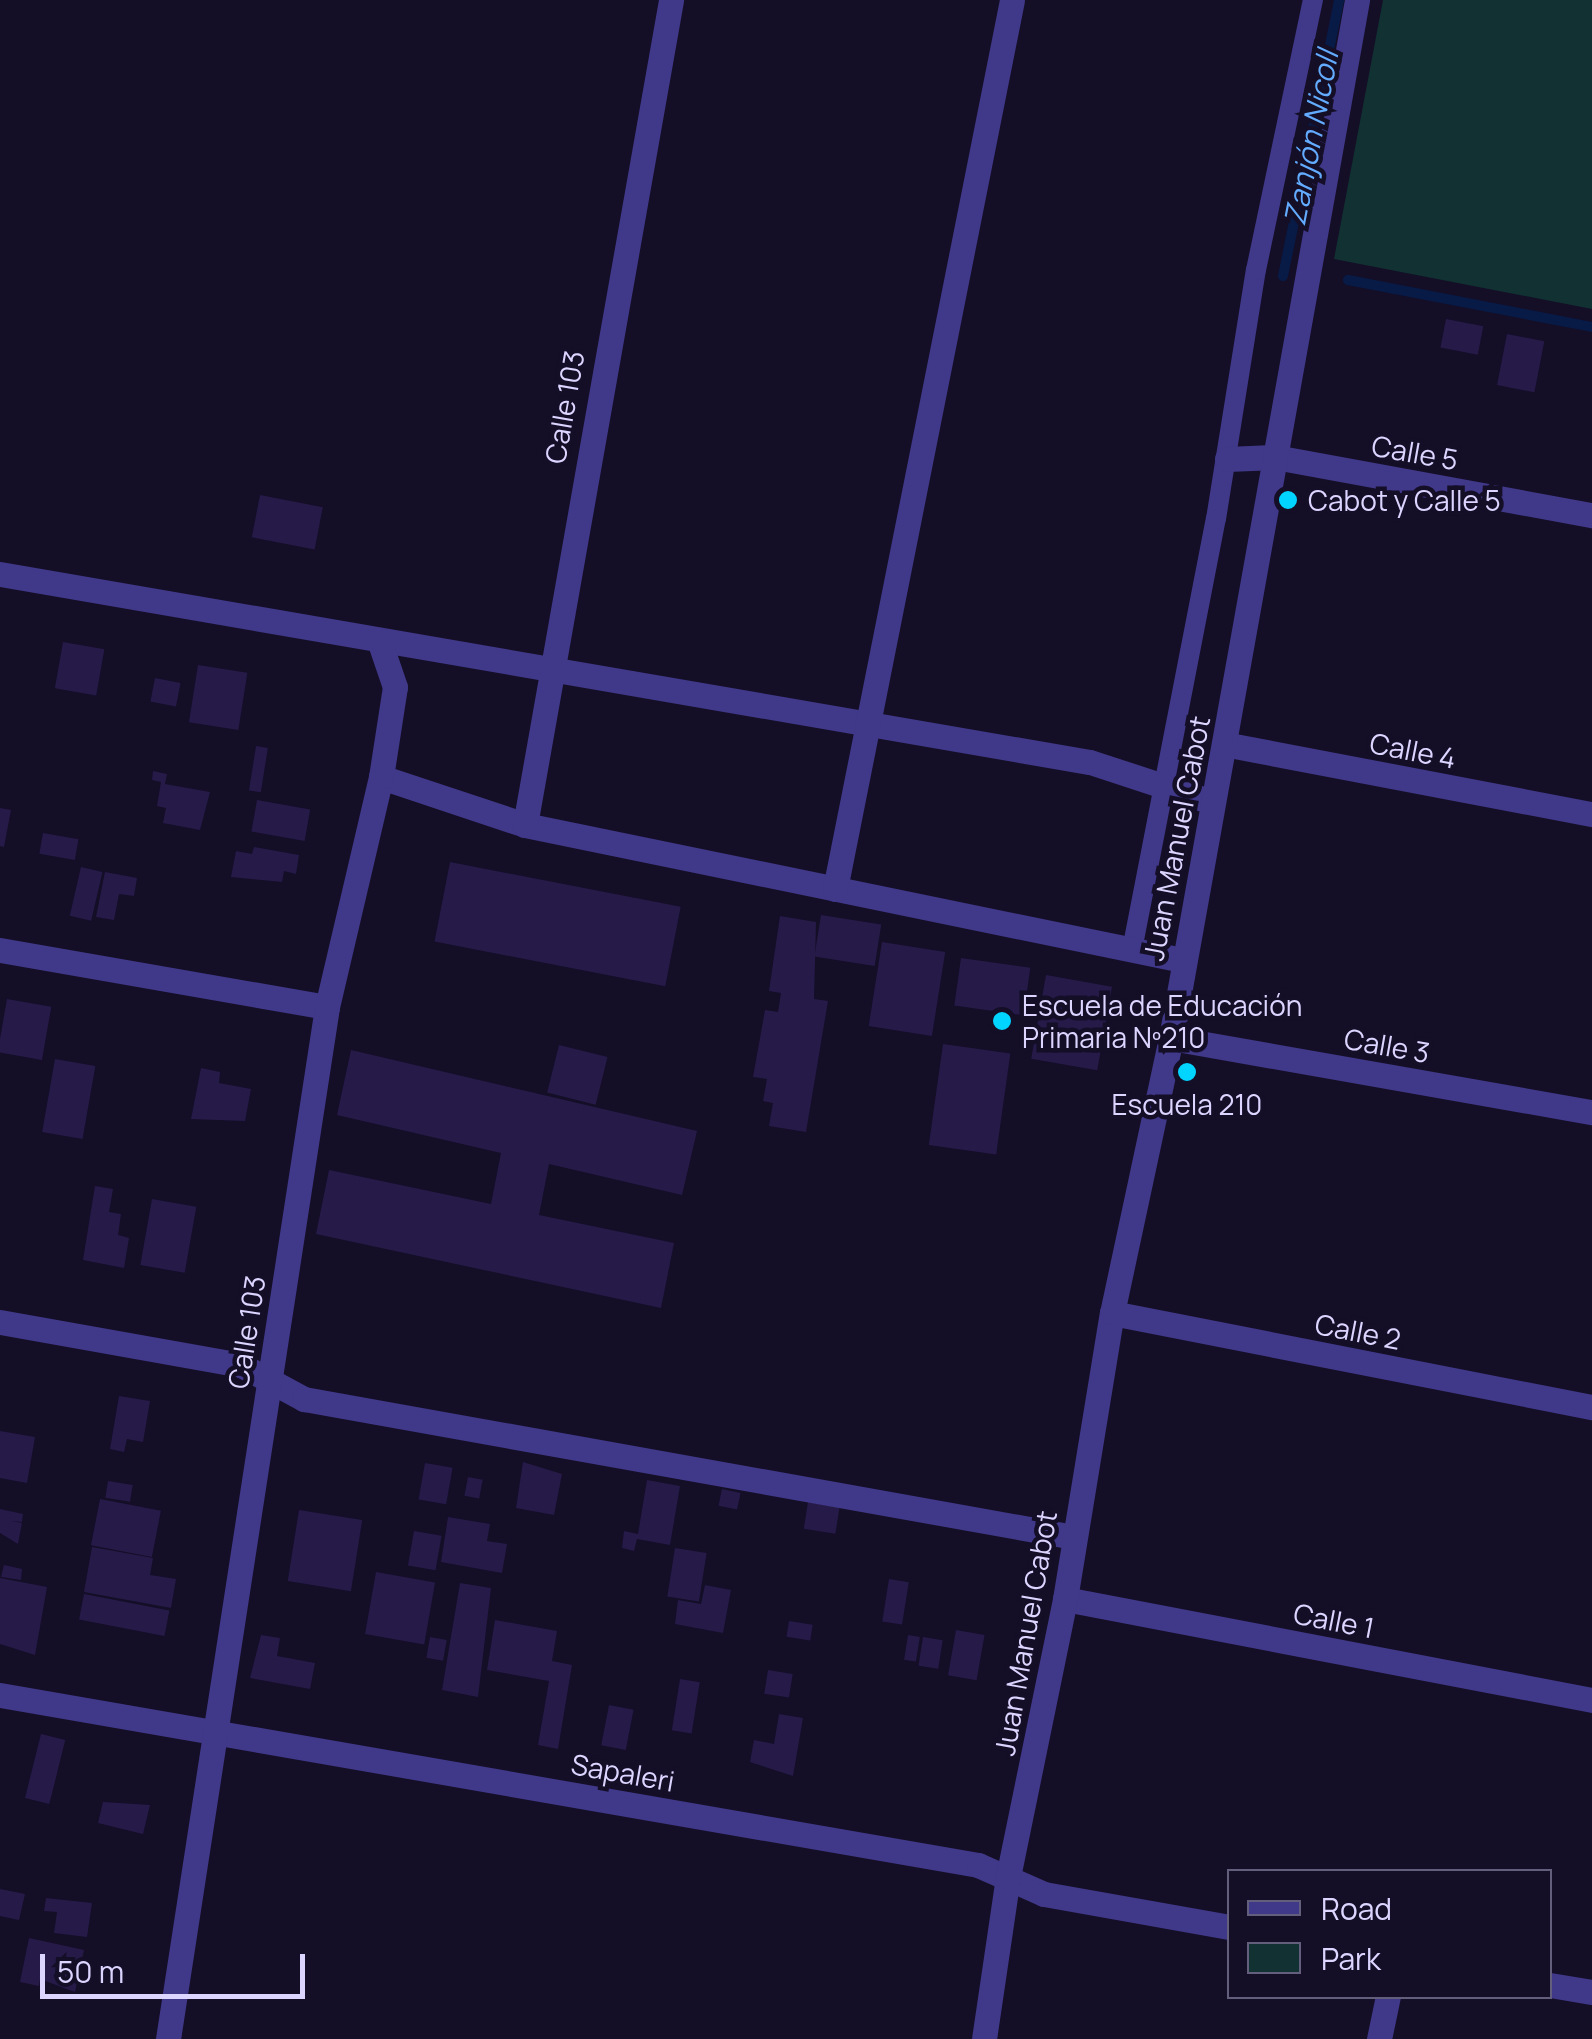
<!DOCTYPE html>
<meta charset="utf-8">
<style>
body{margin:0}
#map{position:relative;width:1592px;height:2039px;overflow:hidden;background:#140e27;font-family:Manrope,sans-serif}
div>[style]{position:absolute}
.green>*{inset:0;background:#113132}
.stream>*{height:10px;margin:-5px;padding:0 5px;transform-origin:5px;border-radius:5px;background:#081b47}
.building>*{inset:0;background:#261a49;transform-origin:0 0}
.lane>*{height:20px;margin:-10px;padding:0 10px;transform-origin:10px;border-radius:10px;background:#403888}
.street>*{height:25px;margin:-12.5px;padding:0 12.5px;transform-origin:12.5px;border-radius:12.5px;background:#403888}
.dots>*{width:28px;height:28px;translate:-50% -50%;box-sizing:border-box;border:5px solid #140e27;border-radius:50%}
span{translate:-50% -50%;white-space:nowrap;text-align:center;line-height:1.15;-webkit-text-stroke:9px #140e27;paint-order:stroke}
.street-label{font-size:28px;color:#dcd5ff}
.poi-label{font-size:28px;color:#dcd5ff}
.left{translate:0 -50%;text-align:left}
.water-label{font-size:30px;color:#63acff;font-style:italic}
.legend{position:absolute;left:1227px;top:1869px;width:325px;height:130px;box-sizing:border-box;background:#140e27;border:2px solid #645e7d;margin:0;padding:12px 18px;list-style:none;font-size:30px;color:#dcd5ff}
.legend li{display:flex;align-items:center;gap:20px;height:50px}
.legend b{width:50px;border:2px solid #645e7d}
.scale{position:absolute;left:40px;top:1954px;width:265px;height:45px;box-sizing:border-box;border:5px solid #dcd5ff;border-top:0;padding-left:12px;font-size:30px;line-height:35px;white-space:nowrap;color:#dcd5ff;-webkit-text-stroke:8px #140e27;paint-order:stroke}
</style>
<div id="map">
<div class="green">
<i style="clip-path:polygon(1383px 0,1592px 0,1592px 309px,1334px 259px)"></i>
</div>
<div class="stream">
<i style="left:1283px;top:276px;width:282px;rotate:-78.5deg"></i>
<i style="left:1348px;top:280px;width:248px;rotate:10.9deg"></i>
</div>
<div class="building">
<i style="left:1446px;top:319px;width:38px;height:29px;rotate:11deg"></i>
<i style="left:1507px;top:334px;width:38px;height:52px;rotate:11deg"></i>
<i style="left:260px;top:495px;width:64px;height:43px;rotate:11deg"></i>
<i style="left:63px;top:642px;width:42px;height:47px;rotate:10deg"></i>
<i style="left:198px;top:665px;width:50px;height:58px;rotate:9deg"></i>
<i style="left:155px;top:678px;width:26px;height:24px;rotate:11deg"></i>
<i style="left:256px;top:746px;width:12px;height:45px;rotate:9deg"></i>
<i style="clip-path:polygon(153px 771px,167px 774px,165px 784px,210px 792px,200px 830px,163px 823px,166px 808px,157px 806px,161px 782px,152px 780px)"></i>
<i style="left:257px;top:800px;width:54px;height:32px;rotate:10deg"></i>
<i style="clip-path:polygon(0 808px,11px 810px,4px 847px,0 846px)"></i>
<i style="left:43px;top:833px;width:36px;height:21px;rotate:10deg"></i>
<i style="clip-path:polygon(254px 847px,299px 855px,296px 874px,284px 871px,282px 882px,231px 877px,236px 851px,252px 854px)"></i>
<i style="left:450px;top:862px;width:235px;height:81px;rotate:11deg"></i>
<i style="left:81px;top:867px;width:22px;height:50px;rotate:13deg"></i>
<i style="clip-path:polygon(105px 872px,137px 878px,134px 896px,119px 894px,114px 920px,96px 917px)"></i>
<i style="left:821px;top:915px;width:61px;height:42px;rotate:9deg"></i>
<i style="clip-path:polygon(780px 916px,816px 922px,814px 999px,828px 1001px,806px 1132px,769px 1126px,773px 1103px,763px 1101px,767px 1079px,753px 1077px,765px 1010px,778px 1012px,781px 993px,769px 991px)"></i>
<i style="left:882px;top:942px;width:64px;height:85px;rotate:9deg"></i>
<i style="left:961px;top:958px;width:70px;height:48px;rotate:8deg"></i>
<i style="left:1046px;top:975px;width:67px;height:85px;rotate:10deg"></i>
<i style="left:7px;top:999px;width:45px;height:54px;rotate:10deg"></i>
<i style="left:943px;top:1044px;width:68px;height:102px;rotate:8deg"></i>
<i style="left:559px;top:1045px;width:50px;height:49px;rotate:14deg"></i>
<i style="clip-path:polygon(351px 1050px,697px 1131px,682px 1195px,549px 1164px,539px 1215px,674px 1243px,661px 1308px,316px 1234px,329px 1170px,491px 1204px,501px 1153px,337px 1115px)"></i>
<i style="left:55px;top:1059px;width:41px;height:74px;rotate:10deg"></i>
<i style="clip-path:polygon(201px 1068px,220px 1072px,219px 1083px,251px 1089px,245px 1121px,191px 1119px)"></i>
<i style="clip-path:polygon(95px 1186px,113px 1189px,109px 1212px,121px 1214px,118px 1235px,129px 1238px,124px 1268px,83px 1260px)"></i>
<i style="left:152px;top:1199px;width:45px;height:67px;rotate:10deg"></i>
<i style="clip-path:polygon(119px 1396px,150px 1401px,143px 1442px,127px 1439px,124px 1452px,110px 1449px)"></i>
<i style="clip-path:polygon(0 1431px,35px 1437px,27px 1483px,0 1478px)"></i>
<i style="clip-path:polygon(523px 1462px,562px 1474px,554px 1515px,516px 1508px)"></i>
<i style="left:425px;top:1463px;width:28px;height:37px;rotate:10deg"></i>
<i style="left:468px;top:1477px;width:15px;height:19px;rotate:11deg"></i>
<i style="clip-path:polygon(647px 1480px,680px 1486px,670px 1545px,637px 1539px,634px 1551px,622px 1548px,624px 1531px,638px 1534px)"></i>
<i style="left:108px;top:1481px;width:25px;height:17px;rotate:9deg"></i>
<i style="left:722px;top:1489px;width:19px;height:17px;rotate:12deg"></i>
<i style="left:100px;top:1499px;width:62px;height:47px;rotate:11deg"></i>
<i style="left:808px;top:1502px;width:32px;height:27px;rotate:9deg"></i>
<i style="clip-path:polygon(0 1509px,23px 1514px,22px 1522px,11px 1521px,22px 1523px,18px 1544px,0 1533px)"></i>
<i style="left:299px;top:1510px;width:64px;height:72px;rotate:9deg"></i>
<i style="clip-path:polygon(448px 1517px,490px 1524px,487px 1541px,507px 1544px,502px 1573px,441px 1562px)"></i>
<i style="left:414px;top:1531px;width:28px;height:35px;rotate:10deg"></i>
<i style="clip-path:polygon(92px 1547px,153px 1558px,150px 1575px,176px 1579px,171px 1608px,84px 1592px)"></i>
<i style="left:675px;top:1548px;width:32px;height:49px;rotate:9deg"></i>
<i style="clip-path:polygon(4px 1565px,22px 1569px,21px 1580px,1px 1577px)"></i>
<i style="left:376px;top:1572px;width:60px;height:63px;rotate:10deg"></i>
<i style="clip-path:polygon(0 1578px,47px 1587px,35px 1655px,0 1644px)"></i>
<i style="left:889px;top:1579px;width:20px;height:43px;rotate:9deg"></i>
<i style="clip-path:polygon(460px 1583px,491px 1588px,478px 1697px,442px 1690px)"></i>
<i style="clip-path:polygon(705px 1585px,731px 1590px,723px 1633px,675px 1624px,678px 1600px,701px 1604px)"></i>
<i style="left:84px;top:1594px;width:87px;height:26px;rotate:11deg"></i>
<i style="clip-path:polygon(495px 1620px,557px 1631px,552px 1661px,572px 1665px,558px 1749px,538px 1745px,549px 1681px,487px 1670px)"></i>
<i style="left:789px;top:1621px;width:24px;height:16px;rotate:9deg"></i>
<i style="left:956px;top:1630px;width:29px;height:46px;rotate:10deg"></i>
<i style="clip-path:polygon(261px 1635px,280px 1638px,277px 1656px,315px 1663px,310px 1689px,250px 1678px)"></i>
<i style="left:908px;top:1635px;width:12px;height:25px;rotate:9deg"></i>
<i style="left:430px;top:1637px;width:17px;height:21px;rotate:10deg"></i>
<i style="left:923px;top:1637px;width:20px;height:29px;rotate:9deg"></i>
<i style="left:768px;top:1670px;width:25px;height:24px;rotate:9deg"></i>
<i style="left:680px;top:1679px;width:20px;height:52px;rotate:9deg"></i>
<i style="left:609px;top:1705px;width:25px;height:41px;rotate:11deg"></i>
<i style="clip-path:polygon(779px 1714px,803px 1718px,793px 1776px,750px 1762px,754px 1740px,774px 1744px)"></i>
<i style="left:41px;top:1734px;width:25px;height:66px;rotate:14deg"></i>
<i style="clip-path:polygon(103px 1802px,150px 1805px,143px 1834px,98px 1823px)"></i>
<i style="clip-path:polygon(0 1889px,25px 1894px,19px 1920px,0 1916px)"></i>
<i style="clip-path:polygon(46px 1898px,92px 1903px,87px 1937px,54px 1933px,57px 1912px,44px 1911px)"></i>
<i style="clip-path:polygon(29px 1938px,84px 1950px,75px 1992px,40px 1979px,39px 1986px,20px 1982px)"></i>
</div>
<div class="lane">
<i style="left:1132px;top:950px;width:439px;rotate:-79deg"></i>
<i style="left:1216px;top:519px;width:252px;rotate:-80.9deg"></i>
<i style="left:1256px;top:270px;width:276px;rotate:-78.1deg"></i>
</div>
<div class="street">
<i style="left:1227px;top:459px;width:48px;rotate:-2.4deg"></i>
<i style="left:1275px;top:457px;width:322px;rotate:10.4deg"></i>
<i style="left:0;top:574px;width:1106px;rotate:9.79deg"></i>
<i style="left:1090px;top:762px;width:128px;rotate:18.2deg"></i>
<i style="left:1224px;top:744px;width:375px;rotate:10.8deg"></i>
<i style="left:381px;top:777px;width:152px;rotate:18.4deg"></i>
<i style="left:525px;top:825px;width:671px;rotate:11.61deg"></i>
<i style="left:525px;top:825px;width:838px;rotate:-79.96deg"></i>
<i style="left:835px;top:889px;width:906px;rotate:-78.74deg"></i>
<i style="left:0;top:950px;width:332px;rotate:9.9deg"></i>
<i style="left:1171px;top:1038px;width:427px;rotate:10deg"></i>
<i style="left:1112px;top:1313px;width:489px;rotate:11.1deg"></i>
<i style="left:0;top:1322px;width:245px;rotate:10.1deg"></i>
<i style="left:241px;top:1365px;width:72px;rotate:28.4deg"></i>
<i style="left:304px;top:1399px;width:782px;rotate:10.16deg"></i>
<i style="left:1065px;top:1599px;width:537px;rotate:10.85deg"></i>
<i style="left:0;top:1695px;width:993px;rotate:9.86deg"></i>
<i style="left:978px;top:1865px;width:72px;rotate:23.7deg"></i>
<i style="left:1044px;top:1894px;width:189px;rotate:10.1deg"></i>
<i style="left:1550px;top:1985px;width:43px;rotate:9.5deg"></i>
<i style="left:168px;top:2039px;width:1044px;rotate:-81.24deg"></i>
<i style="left:327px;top:1007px;width:236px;rotate:-76.8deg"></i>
<i style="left:381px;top:777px;width:91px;rotate:-81.2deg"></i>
<i style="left:395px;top:687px;width:50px;rotate:-108.8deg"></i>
<i style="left:984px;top:2039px;width:164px;rotate:-81.6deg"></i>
<i style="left:1008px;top:1877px;width:284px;rotate:-78.4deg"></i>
<i style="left:1065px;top:1599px;width:290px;rotate:-80.7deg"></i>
<i style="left:1112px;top:1313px;width:281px;rotate:-77.9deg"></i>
<i style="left:1171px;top:1038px;width:1055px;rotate:-79.84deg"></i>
<i style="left:1379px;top:2039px;width:44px;rotate:-78.2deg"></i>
</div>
<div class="dots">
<i style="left:1288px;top:500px;background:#01d5ff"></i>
<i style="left:1002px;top:1021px;background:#01d5ff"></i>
<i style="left:1187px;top:1072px;background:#01d5ff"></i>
</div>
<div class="street-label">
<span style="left:564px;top:407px;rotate:-80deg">Calle 103</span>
<span style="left:1415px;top:452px;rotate:10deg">Calle 5</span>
<span style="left:1413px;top:750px;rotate:11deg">Calle 4</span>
<span style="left:1176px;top:838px;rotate:-79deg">Juan Manuel Cabot</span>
<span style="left:1387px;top:1045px;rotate:10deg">Calle 3</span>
<span style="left:1358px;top:1331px;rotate:11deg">Calle 2</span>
<span style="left:246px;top:1332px;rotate:-81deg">Calle 103</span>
<span style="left:1334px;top:1620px;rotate:11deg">Calle 1</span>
<span style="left:1025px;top:1633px;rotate:-80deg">Juan Manuel Cabot</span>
<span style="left:623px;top:1772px;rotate:10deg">Sapaleri</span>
</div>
<div class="poi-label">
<span class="left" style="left:1308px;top:500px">Cabot y Calle 5</span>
<span class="left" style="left:1022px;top:1021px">Escuela de Educación<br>Primaria Nº210</span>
<span style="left:1187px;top:1104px">Escuela 210</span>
</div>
<div class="water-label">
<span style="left:1311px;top:138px;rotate:-79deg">Zanjón Nicoll</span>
</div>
<ul class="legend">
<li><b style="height:12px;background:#403888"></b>Road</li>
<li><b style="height:28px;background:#113132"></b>Park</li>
</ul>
<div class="scale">50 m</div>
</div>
